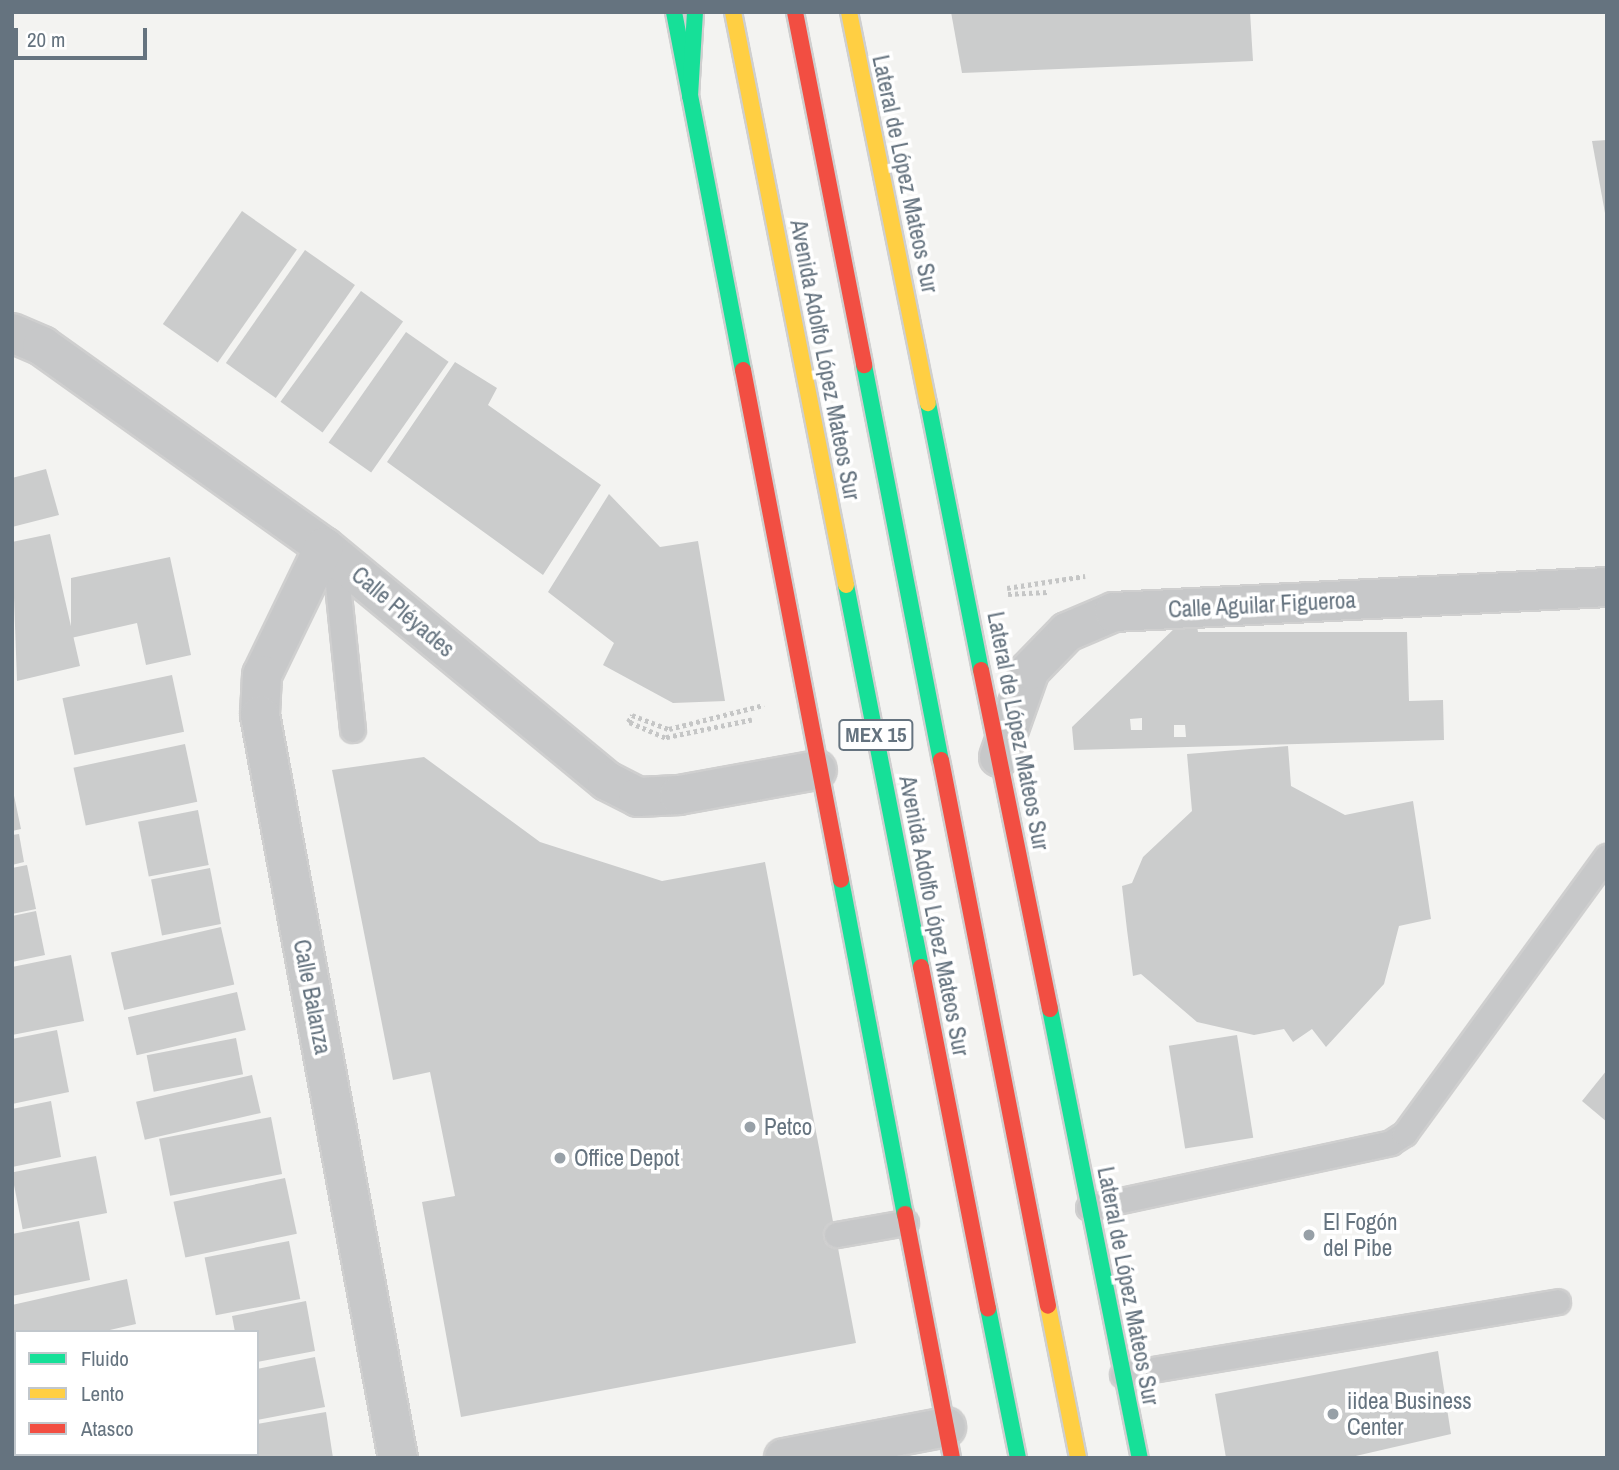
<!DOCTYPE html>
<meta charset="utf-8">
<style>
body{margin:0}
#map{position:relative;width:1619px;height:1470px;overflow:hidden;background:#f3f3f1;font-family:"Archivo Narrow",sans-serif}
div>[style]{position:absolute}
.building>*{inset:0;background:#cbcccc;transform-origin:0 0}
.path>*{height:4.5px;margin-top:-2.25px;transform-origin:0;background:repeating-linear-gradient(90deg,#c5c6c6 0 3.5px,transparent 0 7px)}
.roads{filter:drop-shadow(2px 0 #cfcfcf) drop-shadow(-2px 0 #cfcfcf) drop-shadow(0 2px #cfcfcf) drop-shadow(0 -2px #cfcfcf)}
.lane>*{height:24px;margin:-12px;padding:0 12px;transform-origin:12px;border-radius:12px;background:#c7c8c9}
.street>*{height:38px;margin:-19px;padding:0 19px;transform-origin:19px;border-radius:19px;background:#c7c8c9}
.fast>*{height:16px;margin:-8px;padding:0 8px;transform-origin:8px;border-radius:8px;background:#16e098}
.slow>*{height:16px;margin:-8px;padding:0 8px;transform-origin:8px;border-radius:8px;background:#ffcf43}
.jam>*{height:16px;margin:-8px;padding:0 8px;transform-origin:8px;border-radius:8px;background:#f24e42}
.dots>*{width:19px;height:19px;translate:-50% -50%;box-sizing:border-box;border:4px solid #fff;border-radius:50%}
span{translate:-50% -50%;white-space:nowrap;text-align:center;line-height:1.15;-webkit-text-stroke:7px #fff;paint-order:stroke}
.shield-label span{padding:2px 5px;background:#fff;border:2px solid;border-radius:5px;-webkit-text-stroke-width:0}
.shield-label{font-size:21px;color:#65737f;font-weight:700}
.street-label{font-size:23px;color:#65737f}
.poi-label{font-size:23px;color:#65737f}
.left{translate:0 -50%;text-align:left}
.frame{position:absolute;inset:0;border:14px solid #65737f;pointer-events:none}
.legend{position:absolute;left:14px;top:1330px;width:245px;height:126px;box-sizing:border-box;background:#fff;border:2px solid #c1c7cc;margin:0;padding:9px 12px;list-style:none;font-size:21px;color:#65737f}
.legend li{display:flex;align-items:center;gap:14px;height:35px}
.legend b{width:35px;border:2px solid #c1c7cc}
.scale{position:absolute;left:14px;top:28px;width:133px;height:32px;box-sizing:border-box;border:4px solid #65737f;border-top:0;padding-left:9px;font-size:21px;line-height:24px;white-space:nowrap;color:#65737f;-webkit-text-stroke:5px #fff;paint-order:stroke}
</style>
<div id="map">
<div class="building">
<i style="clip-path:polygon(951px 12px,1250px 12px,1253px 61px,962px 73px)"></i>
<i style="clip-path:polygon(1607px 140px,1607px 212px,1605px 213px,1592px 141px)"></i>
<i style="left:242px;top:211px;width:67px;height:138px;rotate:35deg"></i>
<i style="left:305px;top:250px;width:61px;height:138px;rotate:35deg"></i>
<i style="left:361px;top:291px;width:52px;height:137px;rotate:36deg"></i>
<i style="left:406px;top:332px;width:52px;height:135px;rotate:35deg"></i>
<i style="clip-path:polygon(455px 362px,497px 388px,488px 405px,601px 485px,543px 575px,387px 462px)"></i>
<i style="clip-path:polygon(46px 469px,59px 515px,12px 527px,12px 478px)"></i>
<i style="clip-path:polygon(609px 494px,660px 547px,698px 541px,725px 701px,673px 703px,603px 665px,614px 643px,548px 592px)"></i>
<i style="clip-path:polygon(50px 534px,80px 666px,17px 681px,12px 542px)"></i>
<i style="clip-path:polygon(170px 557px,191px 655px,146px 665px,137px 623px,71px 638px,71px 578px)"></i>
<i style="clip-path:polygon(evenodd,1177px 626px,1197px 626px,1198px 632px,1407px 632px,1409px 701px,1443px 700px,1444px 740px,1074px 750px,1072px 727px,1177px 626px,1142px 718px,1142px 730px,1131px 730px,1130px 719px,1142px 718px,1177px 626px,1174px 725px,1185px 725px,1186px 737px,1174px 737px,1174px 725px)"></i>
<i style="left:172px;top:675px;width:58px;height:112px;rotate:78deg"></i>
<i style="left:185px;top:744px;width:59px;height:114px;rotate:78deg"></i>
<i style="clip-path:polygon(1288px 746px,1291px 786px,1345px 815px,1413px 801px,1431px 919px,1399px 926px,1384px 984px,1326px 1047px,1312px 1029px,1293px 1042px,1284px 1029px,1254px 1035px,1197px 1022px,1141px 974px,1133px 976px,1127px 930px,1122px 886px,1132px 883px,1143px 857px,1192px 811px,1187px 754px)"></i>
<i style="clip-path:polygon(424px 757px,540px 842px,662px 881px,765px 862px,856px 1343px,461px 1417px,422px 1202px,455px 1196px,430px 1072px,393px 1080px,332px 770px)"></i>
<i style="clip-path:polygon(12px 786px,21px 829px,12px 831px)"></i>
<i style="left:198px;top:810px;width:56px;height:61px;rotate:79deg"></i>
<i style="clip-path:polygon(19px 834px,24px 862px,12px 865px,12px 835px)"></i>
<i style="clip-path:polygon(27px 865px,36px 909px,12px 914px,12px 868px)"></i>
<i style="left:210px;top:868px;width:57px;height:60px;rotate:79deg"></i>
<i style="clip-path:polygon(36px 911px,45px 955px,12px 962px,12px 916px)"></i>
<i style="left:221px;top:927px;width:59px;height:113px;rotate:77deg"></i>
<i style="clip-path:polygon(71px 955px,84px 1021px,12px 1035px,12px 967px)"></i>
<i style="left:237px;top:992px;width:39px;height:112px;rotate:77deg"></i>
<i style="clip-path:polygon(57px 1030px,69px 1092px,12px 1104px,12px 1039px)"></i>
<i style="left:1237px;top:1035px;width:104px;height:69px;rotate:81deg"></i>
<i style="left:236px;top:1038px;width:37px;height:91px;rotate:79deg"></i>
<i style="clip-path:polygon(1607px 1070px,1607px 1122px,1582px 1101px)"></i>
<i style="left:252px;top:1075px;width:39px;height:119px;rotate:77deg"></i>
<i style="clip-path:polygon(51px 1101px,61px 1157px,12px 1167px,12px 1109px)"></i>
<i style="left:271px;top:1117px;width:58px;height:114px;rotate:79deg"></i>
<i style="left:96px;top:1156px;width:58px;height:86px;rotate:79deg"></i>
<i style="left:285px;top:1178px;width:57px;height:114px;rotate:78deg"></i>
<i style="clip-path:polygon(79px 1221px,90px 1280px,12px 1296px,12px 1234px)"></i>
<i style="left:289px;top:1241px;width:59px;height:86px;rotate:79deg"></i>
<i style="clip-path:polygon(127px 1279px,136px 1324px,101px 1332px,16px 1332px,12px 1352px,12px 1305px)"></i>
<i style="clip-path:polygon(306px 1301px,315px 1351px,257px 1362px,257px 1332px,235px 1332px,232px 1316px)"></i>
<i style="clip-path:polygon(1438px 1351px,1451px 1434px,1347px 1458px,1226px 1458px,1215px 1394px)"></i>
<i style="clip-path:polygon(315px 1357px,325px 1407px,257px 1420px,257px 1369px)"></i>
<i style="clip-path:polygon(326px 1412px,333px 1458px,235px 1458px,257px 1454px,257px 1424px)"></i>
<i style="left:36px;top:1454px;width:191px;height:4px"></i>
</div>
<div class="path">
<i style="left:1007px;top:588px;width:79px;rotate:-8.7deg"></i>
<i style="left:1008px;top:594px;width:40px;rotate:-2.9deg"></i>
<i style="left:752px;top:720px;width:89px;rotate:168.3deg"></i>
<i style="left:665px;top:738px;width:40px;rotate:-156.6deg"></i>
<i style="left:628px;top:722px;width:8px;rotate:-60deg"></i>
<i style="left:632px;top:715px;width:40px;rotate:21deg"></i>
<i style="left:669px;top:729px;width:98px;rotate:-14.2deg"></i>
</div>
<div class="roads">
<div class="lane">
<i style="left:335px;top:556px;width:175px;rotate:84.1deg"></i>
<i style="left:1089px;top:1208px;width:309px;rotate:-12.1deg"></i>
<i style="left:1391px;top:1143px;width:17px;rotate:-33deg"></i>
<i style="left:1405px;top:1134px;width:343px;rotate:-53.9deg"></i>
<i style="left:837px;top:1235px;width:70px;rotate:-9.9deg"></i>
<i style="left:1123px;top:1375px;width:441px;rotate:-9.5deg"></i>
</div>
<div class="street">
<i style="left:12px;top:333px;width:33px;rotate:23deg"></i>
<i style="left:42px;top:346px;width:346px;rotate:35.5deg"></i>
<i style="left:324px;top:547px;width:367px;rotate:39.6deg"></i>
<i style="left:607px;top:781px;width:35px;rotate:27deg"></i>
<i style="left:638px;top:797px;width:41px;rotate:-2.8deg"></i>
<i style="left:679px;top:795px;width:140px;rotate:-10.3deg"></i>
<i style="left:324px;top:547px;width:142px;rotate:115.8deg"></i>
<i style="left:262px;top:675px;width:40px;rotate:92.9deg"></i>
<i style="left:260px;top:715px;width:756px;rotate:79.48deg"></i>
<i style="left:999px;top:757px;width:92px;rotate:-70.4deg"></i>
<i style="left:1030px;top:670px;width:53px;rotate:-45.8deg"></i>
<i style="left:1067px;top:632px;width:51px;rotate:-23.1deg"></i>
<i style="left:1114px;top:612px;width:494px;rotate:-2.9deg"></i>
<i style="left:784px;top:1458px;width:165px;rotate:-10.8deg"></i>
</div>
<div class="fast">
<i style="left:674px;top:12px;width:365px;rotate:79.1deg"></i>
<i style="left:690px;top:96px;width:84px;rotate:-86.6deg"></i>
<i style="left:864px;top:365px;width:402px;rotate:79deg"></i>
<i style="left:928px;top:403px;width:272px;rotate:78.8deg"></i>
<i style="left:846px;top:585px;width:389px;rotate:78.9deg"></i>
<i style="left:841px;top:880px;width:340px;rotate:79.2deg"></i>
<i style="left:1050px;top:1009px;width:458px;rotate:78.7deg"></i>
<i style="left:988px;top:1308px;width:153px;rotate:78.7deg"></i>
</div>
<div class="slow">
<i style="left:733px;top:12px;width:584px;rotate:78.84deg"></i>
<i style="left:849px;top:12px;width:399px;rotate:78.6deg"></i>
<i style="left:1048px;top:1306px;width:155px;rotate:78.8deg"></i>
</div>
<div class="jam">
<i style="left:795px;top:12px;width:360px;rotate:78.9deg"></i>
<i style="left:743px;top:370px;width:519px;rotate:79.12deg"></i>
<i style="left:981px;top:670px;width:346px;rotate:78.5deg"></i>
<i style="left:941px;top:760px;width:556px;rotate:78.91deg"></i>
<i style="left:921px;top:967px;width:348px;rotate:78.9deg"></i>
<i style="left:905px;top:1214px;width:248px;rotate:79.1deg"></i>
</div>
</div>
<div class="dots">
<i style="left:750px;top:1127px;background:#97a0a7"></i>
<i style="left:560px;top:1158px;background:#97a0a7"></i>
<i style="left:1309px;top:1235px;background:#97a0a7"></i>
<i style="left:1333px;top:1414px;background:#97a0a7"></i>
</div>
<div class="shield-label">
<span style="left:876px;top:735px">MEX 15</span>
</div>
<div class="street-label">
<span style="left:905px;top:174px;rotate:78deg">Lateral de López Mateos Sur</span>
<span style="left:825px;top:360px;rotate:79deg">Avenida Adolfo López Mateos Sur</span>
<span style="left:1262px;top:605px;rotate:-3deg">Calle Aguilar Figueroa</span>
<span style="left:403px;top:612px;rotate:40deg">Calle Pléyades</span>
<span style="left:1018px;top:731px;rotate:79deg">Lateral de López Mateos Sur</span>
<span style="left:934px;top:916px;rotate:79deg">Avenida Adolfo López Mateos Sur</span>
<span style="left:312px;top:997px;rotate:79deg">Calle Balanza</span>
<span style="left:1128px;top:1286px;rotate:79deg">Lateral de López Mateos Sur</span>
</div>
<div class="poi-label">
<span class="left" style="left:764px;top:1127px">Petco</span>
<span class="left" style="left:574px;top:1158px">Office Depot</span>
<span class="left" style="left:1323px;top:1235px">El Fogón<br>del Pibe</span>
<span class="left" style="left:1347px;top:1414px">iidea Business<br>Center</span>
</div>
<div class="frame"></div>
<ul class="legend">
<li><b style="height:9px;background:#16e098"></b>Fluido</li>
<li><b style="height:9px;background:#ffcf43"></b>Lento</li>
<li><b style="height:9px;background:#f24e42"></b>Atasco</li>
</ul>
<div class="scale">20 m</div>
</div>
